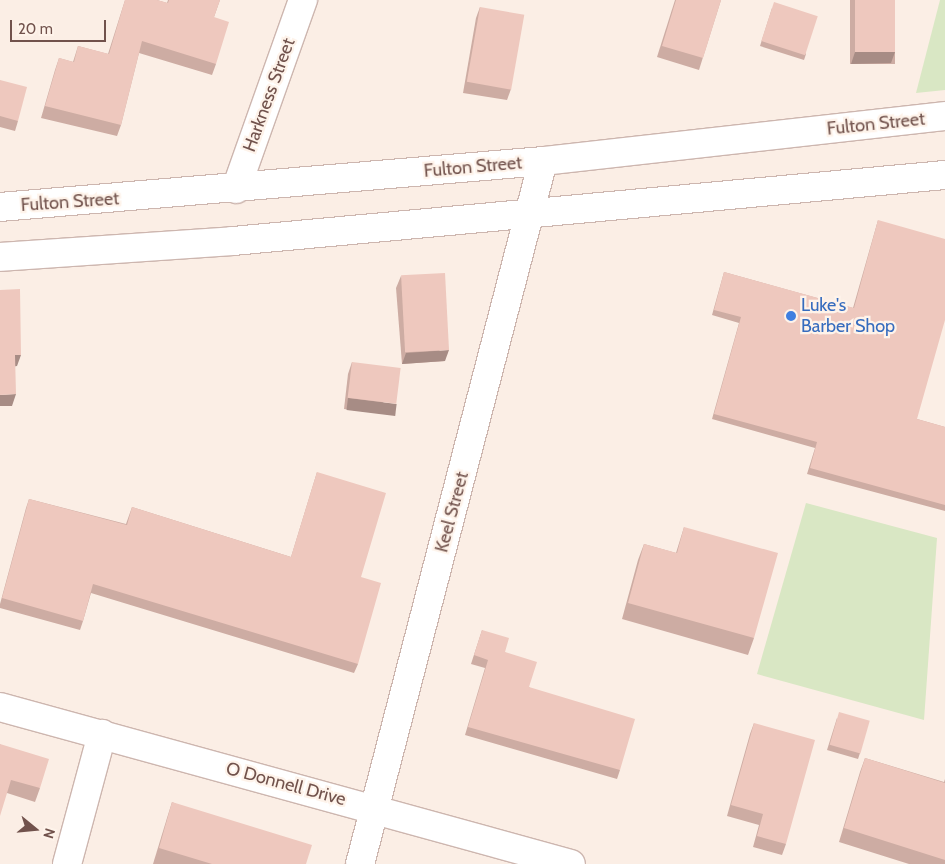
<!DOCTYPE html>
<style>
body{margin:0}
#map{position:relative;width:945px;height:864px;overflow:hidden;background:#fbeee5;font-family:Cabin,sans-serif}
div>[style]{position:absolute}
.green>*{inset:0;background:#d9e7c4}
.roads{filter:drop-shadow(1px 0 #cdb6af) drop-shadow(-1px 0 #cdb6af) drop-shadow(0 1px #cdb6af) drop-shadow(0 -1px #cdb6af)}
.street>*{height:28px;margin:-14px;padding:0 14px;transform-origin:14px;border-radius:14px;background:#fff}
.secondary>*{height:28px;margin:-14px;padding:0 14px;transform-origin:14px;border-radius:14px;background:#fff}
.wall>*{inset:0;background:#cdaca3;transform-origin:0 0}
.shaded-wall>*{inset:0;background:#a78c85;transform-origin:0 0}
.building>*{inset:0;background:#eec8be;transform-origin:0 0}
.dots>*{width:14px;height:14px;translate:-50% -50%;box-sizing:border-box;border:2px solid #fef3ea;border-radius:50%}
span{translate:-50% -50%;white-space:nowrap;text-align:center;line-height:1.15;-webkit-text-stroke:4.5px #fef3ea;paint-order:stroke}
.street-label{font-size:18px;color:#71524c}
.shop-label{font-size:18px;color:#366cbe}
.left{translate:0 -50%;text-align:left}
.north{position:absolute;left:10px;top:804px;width:50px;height:50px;-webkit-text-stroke:4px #fef3ea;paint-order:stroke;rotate:107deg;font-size:14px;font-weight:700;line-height:20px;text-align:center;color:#71524c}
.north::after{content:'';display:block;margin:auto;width:18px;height:22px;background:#71524c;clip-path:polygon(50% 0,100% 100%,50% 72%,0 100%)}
.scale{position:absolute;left:10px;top:20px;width:96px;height:22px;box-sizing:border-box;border:2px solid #71524c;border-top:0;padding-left:6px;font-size:15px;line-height:18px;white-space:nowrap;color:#71524c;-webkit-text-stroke:4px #fef3ea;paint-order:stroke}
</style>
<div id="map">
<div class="green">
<i style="clip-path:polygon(940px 0,945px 0,945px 90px,916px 93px)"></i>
<i style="clip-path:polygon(806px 503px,937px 538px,924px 720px,757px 674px)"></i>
</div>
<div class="roads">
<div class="street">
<i style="left:236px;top:189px;width:201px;rotate:-70.5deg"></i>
<i style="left:0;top:707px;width:592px;rotate:15.37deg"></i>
<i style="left:67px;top:864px;width:135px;rotate:-74.9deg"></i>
<i style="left:360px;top:864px;width:726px;rotate:-75.41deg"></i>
</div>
<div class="secondary">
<i style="left:0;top:207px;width:545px;rotate:-4.84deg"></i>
<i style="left:543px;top:161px;width:405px;rotate:-6.4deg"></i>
<i style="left:0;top:257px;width:234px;rotate:-3.9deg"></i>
<i style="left:233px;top:241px;width:715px;rotate:-5.3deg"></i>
</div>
</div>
<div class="wall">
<i style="clip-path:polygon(125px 0,157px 0,167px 3px,168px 0,220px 0,214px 17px,216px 64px,212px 75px,139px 53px,121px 125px,117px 136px,41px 118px,55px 70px,59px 58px,73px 62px,78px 46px,108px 54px)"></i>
<i style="clip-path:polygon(675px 0,721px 0,699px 70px,657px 57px)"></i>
<i style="left:850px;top:0;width:45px;height:64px"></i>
<i style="clip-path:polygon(480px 7px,511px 89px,507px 100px,463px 93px,476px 18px)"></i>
<i style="clip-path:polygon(772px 8px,806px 54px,804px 60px,760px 46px)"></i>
<i style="clip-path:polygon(0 80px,18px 121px,15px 131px,0 127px)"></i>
<i style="clip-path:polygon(878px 220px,917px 419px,945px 427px,945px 511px,807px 474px,815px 448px,712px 419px,739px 323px,712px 315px,724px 272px,853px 308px)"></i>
<i style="clip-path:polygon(401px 276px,445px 361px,402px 364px,396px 288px)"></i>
<i style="clip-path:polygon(352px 362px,393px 415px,344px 409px,348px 374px)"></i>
<i style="clip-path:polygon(317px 472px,361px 577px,358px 664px,354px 673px,91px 593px,83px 621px,80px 630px,0 608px,0 604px,26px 508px,29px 499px,126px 524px,132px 507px,291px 557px)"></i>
<i style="clip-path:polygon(684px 527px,754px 638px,748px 655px,622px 619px,638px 560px,644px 544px,676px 553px)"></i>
<i style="clip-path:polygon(482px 630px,505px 652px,529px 687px,620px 770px,617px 779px,465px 735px,485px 668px,471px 664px)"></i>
<i style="clip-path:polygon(837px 718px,860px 753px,858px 759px,827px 750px)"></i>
<i style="clip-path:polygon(754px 723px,786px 844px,782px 855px,753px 847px,759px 825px,727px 816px,750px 734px)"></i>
<i style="clip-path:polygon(0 744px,40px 788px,35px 802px,7px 793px)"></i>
<i style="clip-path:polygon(865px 758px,944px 782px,945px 779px,945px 864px,909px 864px,839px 842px,860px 772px)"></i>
<i style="clip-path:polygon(172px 802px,306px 864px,153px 864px,167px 818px)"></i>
</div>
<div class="shaded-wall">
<i style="clip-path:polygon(855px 52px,895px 52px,891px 63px,851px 64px)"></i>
<i style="clip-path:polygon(449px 350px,445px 361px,402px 364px,406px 353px)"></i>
<i style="clip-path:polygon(15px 355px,21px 355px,17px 366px,11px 367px)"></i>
<i style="clip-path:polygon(16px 394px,12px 406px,0 406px,0 395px)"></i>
<i style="left:348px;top:398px;width:49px;height:12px;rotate:7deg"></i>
</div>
<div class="building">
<i style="clip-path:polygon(125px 0,157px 0,168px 3px,169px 0,220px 0,214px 17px,229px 22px,216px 64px,142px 41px,121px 125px,45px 106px,59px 58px,74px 62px,78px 46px,109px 54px)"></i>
<i style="clip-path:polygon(676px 0,721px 0,703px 58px,662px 46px)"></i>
<i style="left:855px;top:0;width:40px;height:52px"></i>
<i style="left:774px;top:2px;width:46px;height:41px;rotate:18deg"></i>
<i style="left:480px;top:7px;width:45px;height:76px;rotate:10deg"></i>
<i style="clip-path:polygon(0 80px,27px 87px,18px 121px,0 116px)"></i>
<i style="clip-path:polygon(878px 220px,945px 239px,945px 320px,917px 419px,945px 427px,945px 505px,810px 468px,817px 442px,714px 414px,741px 317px,714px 310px,724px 272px,854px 308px)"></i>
<i style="left:445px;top:273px;width:77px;height:44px;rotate:87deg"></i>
<i style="clip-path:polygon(20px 289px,21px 355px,15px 355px,16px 394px,0 395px,0 290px)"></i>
<i style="left:352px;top:362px;width:49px;height:36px;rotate:7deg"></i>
<i style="clip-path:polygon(317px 472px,386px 493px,361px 577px,381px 583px,358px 664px,93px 584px,83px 621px,2px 598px,29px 499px,127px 525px,132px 507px,291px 557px)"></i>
<i style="clip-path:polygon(684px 527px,778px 553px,754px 638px,628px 603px,644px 544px,677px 553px)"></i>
<i style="clip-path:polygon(482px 630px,509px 638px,505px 652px,537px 662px,529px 687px,635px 719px,620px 770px,468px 727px,488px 660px,474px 655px)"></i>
<i style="left:839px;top:712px;width:32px;height:34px;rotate:16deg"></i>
<i style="clip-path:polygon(754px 723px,815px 740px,786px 844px,757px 836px,763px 814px,731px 805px)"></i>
<i style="clip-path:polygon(0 744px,49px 759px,40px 788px,11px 780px,0 816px)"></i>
<i style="clip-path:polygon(865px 758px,945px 783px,945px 781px,945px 860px,844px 828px)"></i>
<i style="clip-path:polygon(172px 802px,312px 845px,306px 864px,212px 864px,159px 848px)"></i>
</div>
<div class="dots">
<i style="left:791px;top:316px;background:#3f7fe0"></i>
</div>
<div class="street-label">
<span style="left:269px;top:95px;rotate:-70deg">Harkness Street</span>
<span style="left:876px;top:124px;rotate:-6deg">Fulton Street</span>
<span style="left:473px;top:167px;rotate:-5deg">Fulton Street</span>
<span style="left:70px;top:202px;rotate:-4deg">Fulton Street</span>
<span style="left:452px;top:512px;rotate:-75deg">Keel Street</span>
<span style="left:286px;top:784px;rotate:15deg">O Donnell Drive</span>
</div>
<div class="shop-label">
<span class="left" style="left:801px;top:316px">Luke's<br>Barber Shop</span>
</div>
<div class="north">N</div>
<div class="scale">20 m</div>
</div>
